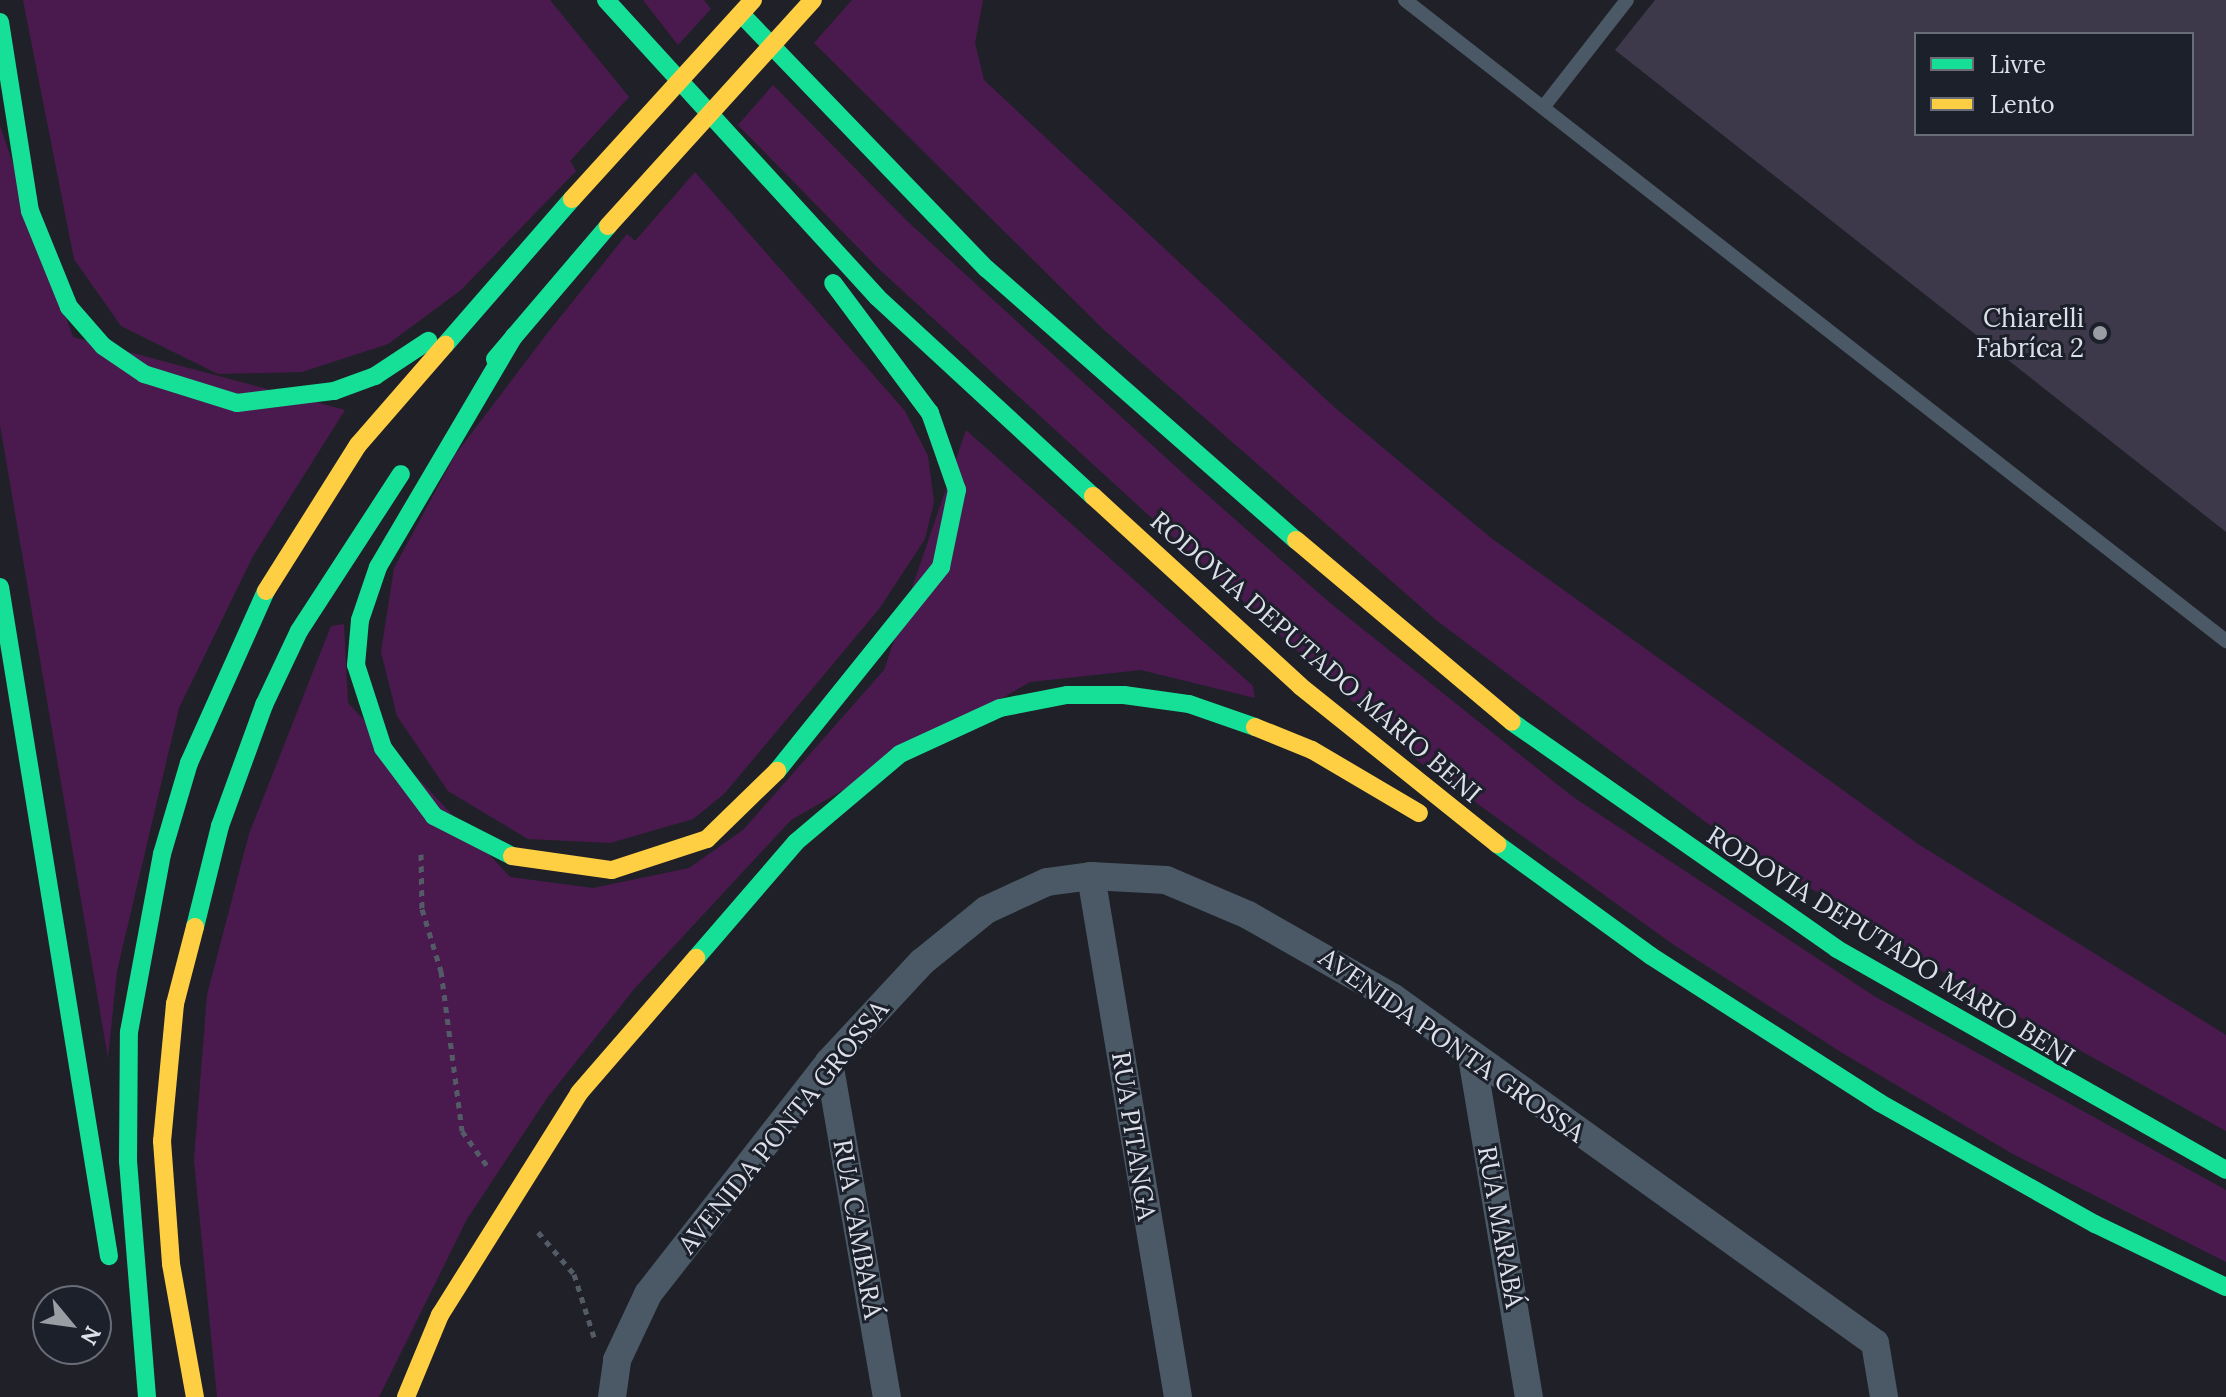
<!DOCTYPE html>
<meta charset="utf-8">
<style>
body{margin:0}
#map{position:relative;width:2226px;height:1397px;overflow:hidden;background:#202128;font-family:Lora,serif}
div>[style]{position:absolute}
.green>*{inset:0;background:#4a1a4f}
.building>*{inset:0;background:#3d384a}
.path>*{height:5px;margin-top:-2.5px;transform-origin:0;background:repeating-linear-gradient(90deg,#535c66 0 6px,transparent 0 12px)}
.lane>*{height:14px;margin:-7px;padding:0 7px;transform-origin:7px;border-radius:7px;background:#4a5965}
.street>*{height:28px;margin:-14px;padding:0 14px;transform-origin:14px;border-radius:14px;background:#4a5965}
.fast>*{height:18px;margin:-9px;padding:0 9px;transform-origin:9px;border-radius:9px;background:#16e098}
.slow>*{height:18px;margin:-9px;padding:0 9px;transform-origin:9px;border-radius:9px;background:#ffcf43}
.slow-bridge>*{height:18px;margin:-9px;padding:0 9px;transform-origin:9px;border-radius:9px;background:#ffcf43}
.dots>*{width:22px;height:22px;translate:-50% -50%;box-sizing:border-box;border:4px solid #1c202b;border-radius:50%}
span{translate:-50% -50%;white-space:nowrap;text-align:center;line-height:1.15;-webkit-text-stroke:6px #1c202b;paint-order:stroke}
.poi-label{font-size:26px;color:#dde0e8}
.right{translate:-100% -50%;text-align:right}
.street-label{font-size:26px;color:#dde0e8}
.legend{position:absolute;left:1914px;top:32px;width:280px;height:104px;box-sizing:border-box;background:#1c202b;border:2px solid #696d77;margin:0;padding:10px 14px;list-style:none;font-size:24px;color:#dde0e8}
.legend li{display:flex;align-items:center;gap:16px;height:40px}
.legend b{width:40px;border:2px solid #696d77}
.north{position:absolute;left:32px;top:1285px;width:80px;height:80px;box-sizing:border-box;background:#1c202b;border:2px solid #696d77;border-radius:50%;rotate:119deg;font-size:22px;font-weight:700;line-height:32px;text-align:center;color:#dde0e8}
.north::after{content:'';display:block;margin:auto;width:28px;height:36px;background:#9b9da5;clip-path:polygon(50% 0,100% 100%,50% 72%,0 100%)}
</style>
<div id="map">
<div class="green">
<i style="clip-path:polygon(23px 0,550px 0,629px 97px,570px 161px,576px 171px,461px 290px,388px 344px,302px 372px,218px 374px,121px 326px,74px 259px)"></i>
<i style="clip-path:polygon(643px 0,704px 0,711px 9px,678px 45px)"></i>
<i style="clip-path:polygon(852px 0,983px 0,975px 43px,984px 80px,1333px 406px,1491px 538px,1918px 844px,2226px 1035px,2226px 1131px,1983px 997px,1707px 823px,1436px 620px,1103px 329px,814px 43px)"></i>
<i style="clip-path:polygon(773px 85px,907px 221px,1187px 477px,1330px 603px,1573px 797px,1874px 996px,2226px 1190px,2226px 1262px,2011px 1153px,1844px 1054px,1674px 945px,1418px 761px,880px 270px,738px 125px)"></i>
<i style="clip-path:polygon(0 126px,73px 337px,345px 410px,253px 556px,179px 708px,117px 971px,108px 1058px,0 425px)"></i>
<i style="clip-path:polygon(695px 172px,905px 411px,928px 456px,934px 502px,925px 539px,879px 609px,724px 794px,693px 819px,610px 843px,528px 839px,448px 791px,397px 716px,381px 652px,394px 568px,455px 455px,549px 331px,627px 234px,635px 241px)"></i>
<i style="clip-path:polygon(966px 430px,1253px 686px,1255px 698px,1141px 670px,1030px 682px,791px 820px,635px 988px,547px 1098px,467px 1219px,379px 1397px,217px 1397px,194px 1160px,207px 995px,249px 834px,331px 626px,344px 624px,348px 703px,510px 877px,593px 888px,689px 868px,743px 830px,884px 670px)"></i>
</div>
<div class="building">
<i style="clip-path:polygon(evenodd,1655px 0,2226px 0,2226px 532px,1615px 50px,1655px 0,1916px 34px,2192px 34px,2192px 134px,1916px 134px,1916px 34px)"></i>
</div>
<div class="path">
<i style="left:421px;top:854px;width:55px;rotate:89deg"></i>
<i style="left:422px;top:909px;width:65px;rotate:73deg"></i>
<i style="left:441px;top:971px;width:161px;rotate:82.5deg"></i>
<i style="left:462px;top:1131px;width:44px;rotate:54.2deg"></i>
<i style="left:538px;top:1232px;width:55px;rotate:49.4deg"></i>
<i style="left:574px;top:1274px;width:66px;rotate:72.4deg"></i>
</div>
<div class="lane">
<i style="left:1405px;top:0;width:1042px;rotate:37.98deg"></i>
<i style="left:1545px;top:105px;width:133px;rotate:-52deg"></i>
</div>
<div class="street">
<i style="left:1091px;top:876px;width:528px;rotate:80.52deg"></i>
<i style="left:1472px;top:1057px;width:345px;rotate:80.5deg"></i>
<i style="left:829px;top:1062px;width:340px;rotate:80.2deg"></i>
<i style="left:612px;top:1397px;width:37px;rotate:-82deg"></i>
<i style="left:617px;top:1360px;width:73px;rotate:-64.8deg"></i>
<i style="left:648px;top:1294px;width:294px;rotate:-52deg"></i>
<i style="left:829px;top:1062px;width:137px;rotate:-47.1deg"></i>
<i style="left:922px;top:962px;width:82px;rotate:-39.1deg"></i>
<i style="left:986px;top:910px;width:67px;rotate:-24.7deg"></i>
<i style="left:1047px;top:882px;width:44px;rotate:-7.8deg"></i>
<i style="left:1091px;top:876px;width:75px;rotate:3.1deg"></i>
<i style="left:1166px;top:880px;width:89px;rotate:23.1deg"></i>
<i style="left:1248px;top:915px;width:166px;rotate:29.7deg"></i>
<i style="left:1392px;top:997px;width:594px;rotate:35.62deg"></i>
<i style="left:1875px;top:1343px;width:55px;rotate:80.5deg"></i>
</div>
<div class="fast">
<i style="left:606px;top:0;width:402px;rotate:47.6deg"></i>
<i style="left:877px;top:297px;width:294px;rotate:42.7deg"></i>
<i style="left:746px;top:19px;width:347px;rotate:46.1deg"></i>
<i style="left:987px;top:269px;width:411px;rotate:41.3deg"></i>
<i style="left:0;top:22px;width:191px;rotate:81deg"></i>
<i style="left:30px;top:211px;width:104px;rotate:67.9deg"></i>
<i style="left:69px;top:307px;width:52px;rotate:48.9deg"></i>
<i style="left:103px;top:346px;width:50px;rotate:34.3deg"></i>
<i style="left:144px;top:374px;width:97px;rotate:17.3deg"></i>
<i style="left:237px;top:403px;width:98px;rotate:-7.1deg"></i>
<i style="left:334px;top:391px;width:44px;rotate:-20.1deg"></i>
<i style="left:375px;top:376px;width:64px;rotate:-33.4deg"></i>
<i style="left:445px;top:345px;width:194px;rotate:-49deg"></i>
<i style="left:495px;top:359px;width:175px;rotate:-49.6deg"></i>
<i style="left:0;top:587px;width:678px;rotate:80.75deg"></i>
<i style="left:1512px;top:722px;width:396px;rotate:34.9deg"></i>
<i style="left:1837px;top:949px;width:447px;rotate:29.6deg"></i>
<i style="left:777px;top:771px;width:262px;rotate:-51.2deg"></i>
<i style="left:941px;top:567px;width:79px;rotate:-78.3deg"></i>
<i style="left:957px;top:490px;width:82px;rotate:-109.3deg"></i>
<i style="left:930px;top:413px;width:162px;rotate:-126.7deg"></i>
<i style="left:1497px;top:844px;width:190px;rotate:36deg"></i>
<i style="left:1651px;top:956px;width:272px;rotate:32.7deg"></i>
<i style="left:1880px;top:1103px;width:247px;rotate:29.4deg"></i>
<i style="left:2095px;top:1224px;width:145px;rotate:25.7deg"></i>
<i style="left:512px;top:856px;width:88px;rotate:-152.9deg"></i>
<i style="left:434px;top:816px;width:85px;rotate:-126.9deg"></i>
<i style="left:383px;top:748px;width:87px;rotate:-108deg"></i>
<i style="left:356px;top:665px;width:45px;rotate:-84.9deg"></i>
<i style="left:360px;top:620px;width:56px;rotate:-71.2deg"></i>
<i style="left:378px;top:567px;width:268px;rotate:-59.5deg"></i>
<i style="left:195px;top:927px;width:104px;rotate:-76.1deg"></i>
<i style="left:220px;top:826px;width:129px;rotate:-70deg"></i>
<i style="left:264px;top:705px;width:82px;rotate:-64.7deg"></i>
<i style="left:299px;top:631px;width:187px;rotate:-57deg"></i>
<i style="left:696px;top:958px;width:153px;rotate:-49.2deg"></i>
<i style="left:796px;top:842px;width:136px;rotate:-40.2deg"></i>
<i style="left:900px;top:754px;width:110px;rotate:-24.7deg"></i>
<i style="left:1000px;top:708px;width:68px;rotate:-11deg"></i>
<i style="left:1067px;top:695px;width:57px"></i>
<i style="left:1124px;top:695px;width:66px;rotate:7.9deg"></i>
<i style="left:1189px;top:704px;width:70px;rotate:19.2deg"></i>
<i style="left:147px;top:1397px;width:237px;rotate:-94.6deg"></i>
<i style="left:128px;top:1161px;width:129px;rotate:-89.6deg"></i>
<i style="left:129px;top:1032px;width:181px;rotate:-79.5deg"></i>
<i style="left:162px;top:854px;width:95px;rotate:-73.5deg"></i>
<i style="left:189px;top:763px;width:188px;rotate:-65.9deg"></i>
</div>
<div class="slow">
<i style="left:1093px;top:496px;width:281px;rotate:42.5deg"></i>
<i style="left:1300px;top:686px;width:253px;rotate:38.7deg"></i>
<i style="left:1296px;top:540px;width:282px;rotate:40.1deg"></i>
<i style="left:266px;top:591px;width:173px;rotate:-57.8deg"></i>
<i style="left:358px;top:445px;width:133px;rotate:-49deg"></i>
<i style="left:1255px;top:727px;width:61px;rotate:22deg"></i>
<i style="left:1312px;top:750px;width:124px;rotate:30.5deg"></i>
<i style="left:512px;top:856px;width:101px;rotate:8deg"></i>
<i style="left:612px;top:870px;width:100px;rotate:-18.1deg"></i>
<i style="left:707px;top:839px;width:98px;rotate:-44.2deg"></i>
<i style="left:195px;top:927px;width:80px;rotate:104.6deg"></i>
<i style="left:175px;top:1004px;width:138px;rotate:95.4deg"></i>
<i style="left:162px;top:1141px;width:123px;rotate:85.8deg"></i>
<i style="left:171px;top:1264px;width:135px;rotate:79.8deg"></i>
<i style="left:406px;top:1397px;width:89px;rotate:-67.5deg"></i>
<i style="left:440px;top:1315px;width:262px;rotate:-57.9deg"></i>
<i style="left:579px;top:1093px;width:179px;rotate:-49.1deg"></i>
</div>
<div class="slow-bridge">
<i style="left:572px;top:199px;width:269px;rotate:-47.7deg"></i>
<i style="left:608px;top:226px;width:305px;rotate:-47.8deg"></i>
</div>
<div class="dots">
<i style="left:2100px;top:333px;background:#9b9da5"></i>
</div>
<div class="poi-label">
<span class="right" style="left:2084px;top:333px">Chiarelli<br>Fabríca 2</span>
</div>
<div class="street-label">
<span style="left:1316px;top:657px;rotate:41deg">RODOVIA DEPUTADO MARIO BENI</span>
<span style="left:1891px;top:946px;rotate:32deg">RODOVIA DEPUTADO MARIO BENI</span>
<span style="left:1452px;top:1045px;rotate:35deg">AVENIDA PONTA GROSSA</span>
<span style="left:783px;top:1127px;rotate:-51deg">AVENIDA PONTA GROSSA</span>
<span style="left:1134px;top:1136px;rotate:81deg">RUA PITANGA</span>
<span style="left:1501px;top:1227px;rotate:80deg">RUA MARABÁ</span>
<span style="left:858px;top:1229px;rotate:80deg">RUA CAMBARÁ</span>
</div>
<ul class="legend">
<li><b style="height:10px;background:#16e098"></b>Livre</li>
<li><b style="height:10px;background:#ffcf43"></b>Lento</li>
</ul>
<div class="north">N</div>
</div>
